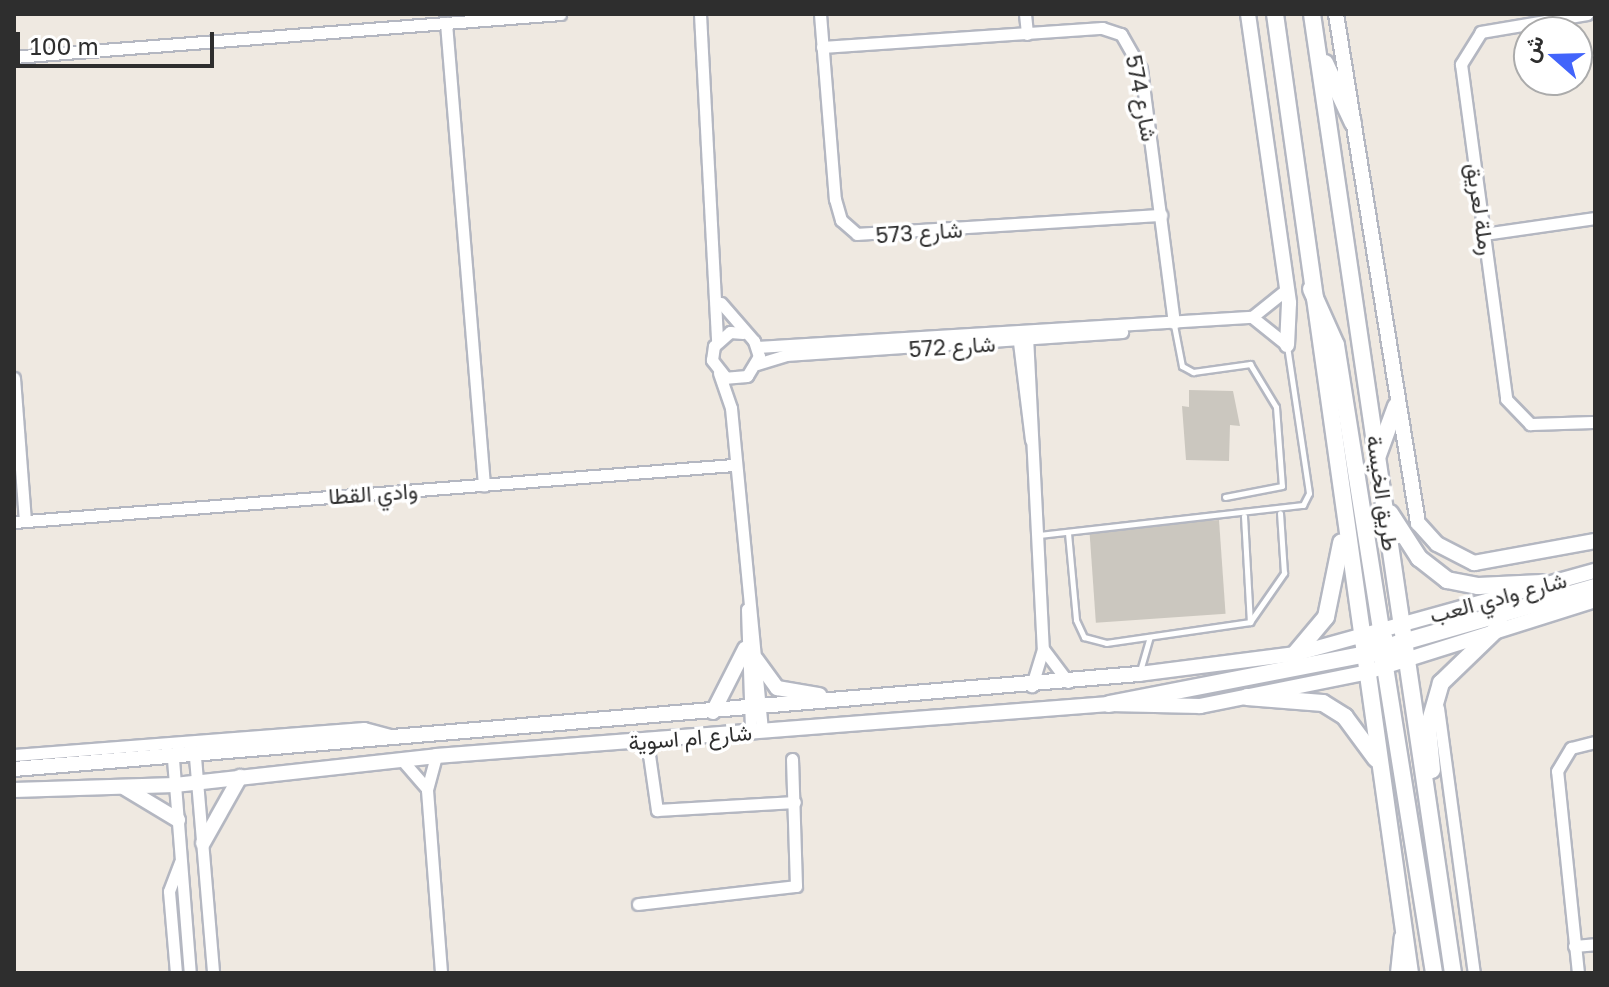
<!DOCTYPE html>
<meta charset="utf-8">
<style>
body{margin:0}
#map{position:relative;width:1609px;height:987px;overflow:hidden;background:#efe9e1;font-family:"Golos Text",Vazirmatn,sans-serif}
div>[style]{position:absolute}
.building>*{inset:0;background:#cbc7bf;transform-origin:0 0}
.roads{filter:drop-shadow(2px 0 #b4b7c1) drop-shadow(-2px 0 #b4b7c1) drop-shadow(0 2px #b4b7c1) drop-shadow(0 -2px #b4b7c1)}
.service>*{height:5px;margin:-2.5px;padding:0 2.5px;transform-origin:2.5px;border-radius:2.5px;background:#fff}
.minor>*{height:11px;margin:-5.5px;padding:0 5.5px;transform-origin:5.5px;border-radius:5.5px;background:#fff}
.tertiary>*{height:14px;margin:-7px;padding:0 7px;transform-origin:7px;border-radius:7px;background:#fff}
.secondary>*{height:16px;margin:-8px;padding:0 8px;transform-origin:8px;border-radius:8px;background:#fff}
span{translate:-50% -50%;white-space:nowrap;text-align:center;line-height:1.15;-webkit-text-stroke:7px #fff;paint-order:stroke}
.street-label{font-size:22px;color:#2e2e2e}
.frame{position:absolute;inset:0;border:16px solid #2e2e2e;pointer-events:none}
.north{position:absolute;left:1513px;top:16px;width:80px;height:80px;box-sizing:border-box;background:#fff;border:2px solid #ababab;border-radius:50%;rotate:290deg;font-size:22px;font-weight:700;line-height:32px;text-align:center;color:#2e2e2e}
.north::after{content:'';display:block;margin:auto;width:28px;height:36px;background:#4264fb;clip-path:polygon(50% 0,100% 100%,50% 72%,0 100%)}
.scale{position:absolute;left:16px;top:32px;width:198px;height:36px;box-sizing:border-box;border:4px solid #2e2e2e;border-top:0;padding-left:10px;font-size:24px;line-height:28px;white-space:nowrap;color:#2e2e2e;-webkit-text-stroke:6px #fff;paint-order:stroke}
</style>
<div id="map">
<div class="building">
<i style="clip-path:polygon(1189px 390px,1233px 391px,1240px 426px,1230px 425px,1229px 461px,1186px 460px,1182px 406px,1189px 407px)"></i>
<i style="left:1219px;top:520px;width:94px;height:130px;rotate:86deg"></i>
</div>
<div class="roads">
<div class="service">
<i style="left:1174px;top:325px;width:42px;rotate:79deg"></i>
<i style="left:1182px;top:366px;width:13px;rotate:29deg"></i>
<i style="left:1193px;top:372px;width:58px;rotate:-8deg"></i>
<i style="left:1250px;top:364px;width:50px;rotate:58.8deg"></i>
<i style="left:1276px;top:407px;width:79px;rotate:85.7deg"></i>
<i style="left:1282px;top:486px;width:58px;rotate:169.1deg"></i>
<i style="left:1244px;top:516px;width:106px;rotate:86.8deg"></i>
<i style="left:1068px;top:533px;width:87px;rotate:84.7deg"></i>
<i style="left:1076px;top:620px;width:19px;rotate:65deg"></i>
<i style="left:1084px;top:637px;width:23px;rotate:15deg"></i>
<i style="left:1106px;top:643px;width:146px;rotate:-8.3deg"></i>
<i style="left:1250px;top:622px;width:60px;rotate:-55.2deg"></i>
<i style="left:1284px;top:573px;width:60px;rotate:-93.8deg"></i>
<i style="left:1039px;top:535px;width:266px;rotate:-6.5deg"></i>
<i style="left:1303px;top:505px;width:13px;rotate:-63deg"></i>
<i style="left:1309px;top:493px;width:149px;rotate:-98.5deg"></i>
<i style="left:1140px;top:671px;width:35px;rotate:-74deg"></i>
</div>
<div class="minor">
<i style="left:700px;top:14px;width:326px;rotate:87deg"></i>
<i style="left:820px;top:14px;width:186px;rotate:85.4deg"></i>
<i style="left:835px;top:199px;width:22px;rotate:74deg"></i>
<i style="left:841px;top:220px;width:21px;rotate:41deg"></i>
<i style="left:857px;top:234px;width:305px;rotate:-3.6deg"></i>
<i style="left:1025px;top:14px;width:20px;rotate:84deg"></i>
<i style="left:1587px;top:14px;width:108px;rotate:170.4deg"></i>
<i style="left:1481px;top:32px;width:38px;rotate:122deg"></i>
<i style="left:1461px;top:64px;width:338px;rotate:82.3deg"></i>
<i style="left:1506px;top:399px;width:35px;rotate:46deg"></i>
<i style="left:1530px;top:424px;width:65px;rotate:-1.8deg"></i>
<i style="left:446px;top:23px;width:464px;rotate:85.3deg"></i>
<i style="left:822px;top:47px;width:281px;rotate:-3.9deg"></i>
<i style="left:1102px;top:28px;width:20px;rotate:18deg"></i>
<i style="left:1121px;top:34px;width:40px;rotate:60.3deg"></i>
<i style="left:1141px;top:69px;width:256px;rotate:82.6deg"></i>
<i style="left:14px;top:57px;width:548px;rotate:-4.5deg"></i>
<i style="left:1484px;top:234px;width:112px;rotate:-8.2deg"></i>
<i style="left:721px;top:303px;width:50px;rotate:49deg"></i>
<i style="left:754px;top:341px;width:16px;rotate:72deg"></i>
<i style="left:759px;top:356px;width:23px;rotate:121deg"></i>
<i style="left:747px;top:376px;width:21px;rotate:175deg"></i>
<i style="left:726px;top:378px;width:23px;rotate:-128deg"></i>
<i style="left:712px;top:360px;width:14px;rotate:-82deg"></i>
<i style="left:714px;top:346px;width:21px;rotate:-41deg"></i>
<i style="left:730px;top:332px;width:13px;rotate:4deg"></i>
<i style="left:1252px;top:317px;width:45px;rotate:38.7deg"></i>
<i style="left:1018px;top:334px;width:107px;rotate:83deg"></i>
<i style="left:1027px;top:336px;width:313px;rotate:87.1deg"></i>
<i style="left:1043px;top:649px;width:39px;rotate:107deg"></i>
<i style="left:757px;top:347px;width:496px;rotate:-3.5deg"></i>
<i style="left:1252px;top:317px;width:45px;rotate:-38.7deg"></i>
<i style="left:757px;top:364px;width:30px;rotate:-17deg"></i>
<i style="left:786px;top:355px;width:337px;rotate:-3.9deg"></i>
<i style="left:719px;top:373px;width:37px;rotate:71deg"></i>
<i style="left:731px;top:408px;width:323px;rotate:84.5deg"></i>
<i style="left:14px;top:378px;width:143px;rotate:85.6deg"></i>
<i style="left:14px;top:522px;width:721px;rotate:-4.53deg"></i>
<i style="left:747px;top:609px;width:122px;rotate:88.1deg"></i>
<i style="left:1044px;top:650px;width:40px;rotate:53deg"></i>
<i style="left:1438px;top:708px;width:267px;rotate:82.3deg"></i>
<i style="left:647px;top:741px;width:70px;rotate:81.8deg"></i>
<i style="left:657px;top:810px;width:138px;rotate:-3.3deg"></i>
<i style="left:14px;top:755px;width:351px;rotate:-4.4deg"></i>
<i style="left:364px;top:728px;width:34px;rotate:15deg"></i>
<i style="left:436px;top:756px;width:35px;rotate:105deg"></i>
<i style="left:427px;top:790px;width:184px;rotate:85.6deg"></i>
<i style="left:195px;top:757px;width:217px;rotate:85.2deg"></i>
<i style="left:173px;top:759px;width:215px;rotate:85.5deg"></i>
<i style="left:402px;top:760px;width:38px;rotate:49deg"></i>
<i style="left:638px;top:904px;width:159px;rotate:-6.5deg"></i>
<i style="left:796px;top:886px;width:127px;rotate:-91.8deg"></i>
<i style="left:1574px;top:946px;width:21px;rotate:-5deg"></i>
<i style="left:176px;top:973px;width:82px;rotate:-94.9deg"></i>
<i style="left:169px;top:891px;width:31px;rotate:-69deg"></i>
<i style="left:1578px;top:973px;width:203px;rotate:-95.9deg"></i>
<i style="left:1557px;top:771px;width:27px;rotate:-59deg"></i>
<i style="left:1571px;top:748px;width:25px;rotate:-14deg"></i>
</div>
<div class="tertiary">
<i style="left:1248px;top:14px;width:292px;rotate:81.9deg"></i>
<i style="left:1289px;top:303px;width:42px;rotate:92.7deg"></i>
<i style="left:1336px;top:14px;width:516px;rotate:80.85deg"></i>
<i style="left:1418px;top:523px;width:28px;rotate:48deg"></i>
<i style="left:1437px;top:544px;width:42px;rotate:27.2deg"></i>
<i style="left:1474px;top:563px;width:123px;rotate:-10.3deg"></i>
<i style="left:756px;top:659px;width:36px;rotate:54deg"></i>
<i style="left:777px;top:688px;width:43px;rotate:9.5deg"></i>
<i style="left:713px;top:712px;width:71px;rotate:-63.1deg"></i>
<i style="left:14px;top:769px;width:1129px;rotate:-4.83deg"></i>
<i style="left:1139px;top:674px;width:157px;rotate:-7.3deg"></i>
<i style="left:1295px;top:654px;width:311px;rotate:-15.5deg"></i>
<i style="left:125px;top:788px;width:62px;rotate:31.1deg"></i>
<i style="left:14px;top:790px;width:161px;rotate:-1.8deg"></i>
<i style="left:175px;top:785px;width:263px;rotate:-6.3deg"></i>
<i style="left:436px;top:756px;width:675px;rotate:-4.42deg"></i>
<i style="left:1109px;top:704px;width:91px;rotate:1.3deg"></i>
<i style="left:1200px;top:706px;width:167px;rotate:-11.4deg"></i>
<i style="left:1364px;top:673px;width:242px;rotate:-17.5deg"></i>
<i style="left:203px;top:843px;width:76px;rotate:-60.7deg"></i>
<i style="left:1398px;top:973px;width:36px;rotate:-84deg"></i>
</div>
<div class="secondary">
<i style="left:1275px;top:14px;width:968px;rotate:81.99deg"></i>
<i style="left:1312px;top:14px;width:969px;rotate:81.64deg"></i>
<i style="left:1325px;top:63px;width:66px;rotate:65deg"></i>
<i style="left:1311px;top:289px;width:61px;rotate:65.9deg"></i>
<i style="left:1336px;top:345px;width:289px;rotate:81deg"></i>
<i style="left:1381px;top:630px;width:22px;rotate:68deg"></i>
<i style="left:1389px;top:650px;width:20px;rotate:30deg"></i>
<i style="left:1378px;top:455px;width:52px;rotate:-69.8deg"></i>
<i style="left:1390px;top:513px;width:54px;rotate:57.2deg"></i>
<i style="left:1419px;top:558px;width:36px;rotate:38deg"></i>
<i style="left:1447px;top:580px;width:32px;rotate:11deg"></i>
<i style="left:1478px;top:586px;width:64px;rotate:-2.7deg"></i>
<i style="left:1359px;top:637px;width:21px;rotate:29deg"></i>
<i style="left:1377px;top:647px;width:22px;rotate:68deg"></i>
<i style="left:1385px;top:667px;width:310px;rotate:80.9deg"></i>
<i style="left:1396px;top:644px;width:207px;rotate:-16deg"></i>
<i style="left:1295px;top:654px;width:48px;rotate:-50deg"></i>
<i style="left:1326px;top:617px;width:76px;rotate:-78.5deg"></i>
<i style="left:1247px;top:697px;width:76px;rotate:4.5deg"></i>
<i style="left:1323px;top:703px;width:26px;rotate:32deg"></i>
<i style="left:1345px;top:717px;width:52px;rotate:53.6deg"></i>
<i style="left:1109px;top:704px;width:267px;rotate:-11deg"></i>
<i style="left:1432px;top:770px;width:42px;rotate:-95.4deg"></i>
<i style="left:1428px;top:728px;width:47px;rotate:-73.9deg"></i>
<i style="left:1441px;top:683px;width:83px;rotate:-44deg"></i>
</div>
</div>
<div class="street-label">
<span style="left:1142px;top:98px;rotate:79deg">شارع 574</span>
<span style="left:1481px;top:209px;rotate:82deg">رملة لعريق</span>
<span style="left:919px;top:232px;rotate:-4deg">شارع 573</span>
<span style="left:952px;top:346px;rotate:-4deg">شارع 572</span>
<span style="left:373px;top:493px;rotate:-4deg">وادي القطا</span>
<span style="left:1383px;top:493px;rotate:82deg">طريق الخيسة</span>
<span style="left:1498px;top:597px;rotate:-15deg">شارع وادي العب</span>
<span style="left:690px;top:737px;rotate:-5deg">شارع ام اسوية</span>
</div>
<div class="frame"></div>
<div class="north">ش</div>
<div class="scale">100 m</div>
</div>
